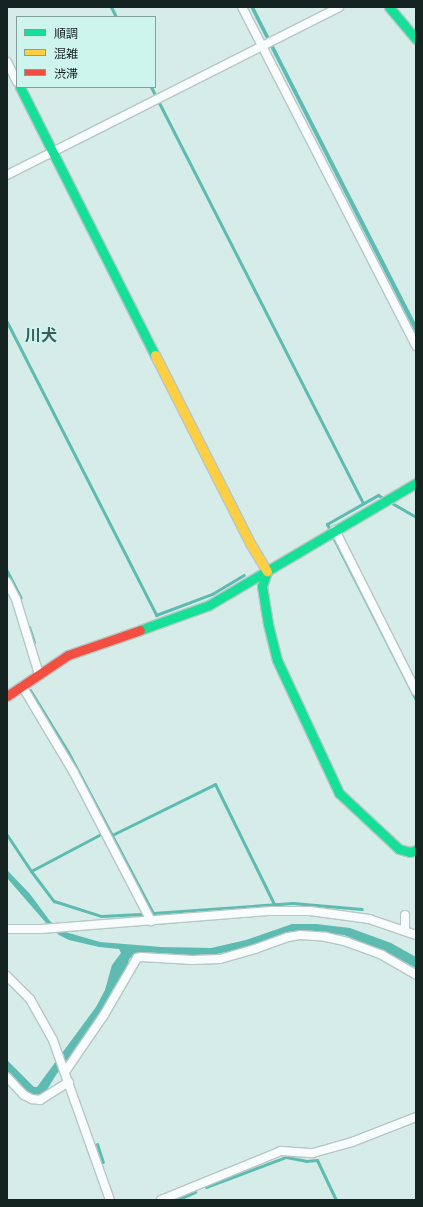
<!DOCTYPE html>
<meta charset="utf-8">
<style>
body{margin:0}
#map{position:relative;width:423px;height:1207px;overflow:hidden;background:#d6ece8;font-family:Georgia,"Noto Sans JP",serif}
div>[style]{position:absolute}
.water>*{inset:0;background:#5ebbb1}
.stream>*{height:3px;margin:-1.5px;padding:0 1.5px;transform-origin:1.5px;border-radius:1.5px;background:#5ebbb1}
.roads{filter:drop-shadow(1px 0 #b6c7c4) drop-shadow(-1px 0 #b6c7c4) drop-shadow(0 1px #b6c7c4) drop-shadow(0 -1px #b6c7c4)}
.street>*{height:8px;margin:-4px;padding:0 4px;transform-origin:4px;border-radius:4px;background:#f9fcfc}
.fast>*{height:9px;margin:-4.5px;padding:0 4.5px;transform-origin:4.5px;border-radius:4.5px;background:#16e098}
.slow>*{height:9px;margin:-4.5px;padding:0 4.5px;transform-origin:4.5px;border-radius:4.5px;background:#ffcf43}
.jam>*{height:9px;margin:-4.5px;padding:0 4.5px;transform-origin:4.5px;border-radius:4.5px;background:#f24e42}
span{translate:-50% -50%;white-space:nowrap;text-align:center;line-height:1.15;-webkit-text-stroke:4px #cef4ee;paint-order:stroke}
.quarter-label{font-size:16px;color:#3c5e59;font-weight:700}
.frame{position:absolute;inset:0;border:8px solid #152321;pointer-events:none}
.legend{position:absolute;left:16px;top:16px;width:140px;height:72px;box-sizing:border-box;background:#cef4ee;border:1px solid #84a09c;margin:0;padding:5px 7px;list-style:none;font-size:12px;color:#152321}
.legend li{display:flex;align-items:center;gap:8px;height:20px}
.legend b{width:20px;border:1px solid #84a09c}
</style>
<div id="map">
<div class="water">
<i style="clip-path:polygon(250px 7px,254px 7px,416px 324px,416px 334px)"></i>
<i style="clip-path:polygon(7px 870px,30px 894px,50px 921px,62px 931px,100px 942px,161px 947px,211px 948px,246px 940px,292px 924px,316px 924px,350px 928px,391px 943px,416px 957px,416px 968px,388px 953px,344px 935px,306px 931px,297px 931px,242px 949px,211px 955px,192px 956px,139px 953px,130px 958px,128px 962px,130px 964px,113px 989px,102px 1014px,56px 1075px,45px 1093px,36px 1097px,25px 1092px,7px 1073px,7px 1060px,34px 1087px,37px 1087px,96px 1007px,105px 990px,112px 965px,121px 953px,119px 949px,99px 947px,69px 940px,59px 935px,47px 924px,7px 878px)"></i>
</div>
<div class="stream">
<i style="left:111px;top:7px;width:11px;rotate:63deg"></i>
<i style="left:151px;top:87px;width:467px;rotate:63deg"></i>
<i style="left:7px;top:322px;width:329px;rotate:63deg"></i>
<i style="left:156px;top:615px;width:60px;rotate:-20.6deg"></i>
<i style="left:212px;top:594px;width:37px;rotate:-31deg"></i>
<i style="left:390px;top:502px;width:30px;rotate:30deg"></i>
<i style="left:330px;top:530px;width:7px;rotate:-117deg"></i>
<i style="left:327px;top:524px;width:59px;rotate:-29.6deg"></i>
<i style="left:378px;top:495px;width:6px;rotate:31deg"></i>
<i style="left:332px;top:535px;width:185px;rotate:63deg"></i>
<i style="left:7px;top:571px;width:30px;rotate:63deg"></i>
<i style="left:29px;top:627px;width:16px;rotate:72deg"></i>
<i style="left:30px;top:690px;width:73px;rotate:58.5deg"></i>
<i style="left:68px;top:752px;width:182px;rotate:62.2deg"></i>
<i style="left:153px;top:913px;width:140px;rotate:-4.1deg"></i>
<i style="left:293px;top:903px;width:69px;rotate:5deg"></i>
<i style="left:7px;top:835px;width:43px;rotate:56.3deg"></i>
<i style="left:31px;top:871px;width:38px;rotate:53deg"></i>
<i style="left:54px;top:901px;width:49px;rotate:17.7deg"></i>
<i style="left:101px;top:916px;width:40px;rotate:-2.9deg"></i>
<i style="left:112px;top:835px;width:115px;rotate:-26.3deg"></i>
<i style="left:215px;top:784px;width:134px;rotate:63.8deg"></i>
<i style="left:31px;top:871px;width:77px;rotate:-27.9deg"></i>
<i style="left:97px;top:1144px;width:19px;rotate:72deg"></i>
<i style="left:206px;top:1187px;width:85px;rotate:-20.6deg"></i>
<i style="left:286px;top:1157px;width:20px;rotate:11deg"></i>
<i style="left:306px;top:1161px;width:11px;rotate:-5deg"></i>
<i style="left:317px;top:1160px;width:44px;rotate:64.6deg"></i>
<i style="left:177px;top:1200px;width:20px;rotate:-24deg"></i>
</div>
<div class="roads">
<div class="street">
<i style="left:242px;top:7px;width:381px;rotate:62.8deg"></i>
<i style="left:7px;top:62px;width:22px;rotate:63deg"></i>
<i style="left:7px;top:175px;width:372px;rotate:-26.8deg"></i>
<i style="left:335px;top:530px;width:180px;rotate:63.3deg"></i>
<i style="left:7px;top:582px;width:19px;rotate:62deg"></i>
<i style="left:16px;top:599px;width:78px;rotate:73deg"></i>
<i style="left:22px;top:686px;width:101px;rotate:59.1deg"></i>
<i style="left:74px;top:773px;width:167px;rotate:62.5deg"></i>
<i style="left:7px;top:929px;width:34px"></i>
<i style="left:41px;top:929px;width:231px;rotate:-4.5deg"></i>
<i style="left:271px;top:911px;width:39px"></i>
<i style="left:310px;top:911px;width:60px;rotate:7.7deg"></i>
<i style="left:369px;top:919px;width:50px;rotate:18.8deg"></i>
<i style="left:405px;top:931px;width:16px;rotate:-90deg"></i>
<i style="left:7px;top:976px;width:33px;rotate:45deg"></i>
<i style="left:30px;top:999px;width:47px;rotate:60.7deg"></i>
<i style="left:53px;top:1040px;width:170px;rotate:70.4deg"></i>
<i style="left:65px;top:1072px;width:69px;rotate:-55.6deg"></i>
<i style="left:104px;top:1015px;width:66px;rotate:-59.9deg"></i>
<i style="left:137px;top:958px;width:4px;rotate:-14deg"></i>
<i style="left:141px;top:957px;width:51px;rotate:3.4deg"></i>
<i style="left:192px;top:960px;width:28px;rotate:-2deg"></i>
<i style="left:220px;top:959px;width:36px;rotate:-16deg"></i>
<i style="left:255px;top:949px;width:35px;rotate:-20deg"></i>
<i style="left:288px;top:937px;width:12px;rotate:-9deg"></i>
<i style="left:300px;top:935px;width:26px;rotate:4deg"></i>
<i style="left:326px;top:937px;width:22px;rotate:13deg"></i>
<i style="left:347px;top:942px;width:37px;rotate:20deg"></i>
<i style="left:382px;top:955px;width:39px;rotate:30deg"></i>
<i style="left:7px;top:1077px;width:25px;rotate:47deg"></i>
<i style="left:24px;top:1095px;width:9px;rotate:27deg"></i>
<i style="left:32px;top:1099px;width:8px;rotate:7deg"></i>
<i style="left:40px;top:1100px;width:34px;rotate:-32deg"></i>
<i style="left:161px;top:1200px;width:130px;rotate:-22.2deg"></i>
<i style="left:281px;top:1151px;width:32px;rotate:4deg"></i>
<i style="left:313px;top:1153px;width:41px;rotate:-15.8deg"></i>
<i style="left:352px;top:1142px;width:69px;rotate:-21.3deg"></i>
</div>
<div class="fast">
<i style="left:389px;top:7px;width:42px;rotate:49.8deg"></i>
<i style="left:20px;top:87px;width:300px;rotate:63.3deg"></i>
<i style="left:267px;top:571px;width:16px;rotate:108deg"></i>
<i style="left:262px;top:586px;width:38px;rotate:81deg"></i>
<i style="left:268px;top:624px;width:37px;rotate:76deg"></i>
<i style="left:277px;top:660px;width:147px;rotate:65deg"></i>
<i style="left:339px;top:793px;width:82px;rotate:43deg"></i>
<i style="left:399px;top:849px;width:11px;rotate:15deg"></i>
<i style="left:410px;top:852px;width:6px;rotate:-18deg"></i>
<i style="left:140px;top:630px;width:73px;rotate:-19.9deg"></i>
<i style="left:209px;top:605px;width:240px;rotate:-30.5deg"></i>
</div>
<div class="slow">
<i style="left:155px;top:355px;width:211px;rotate:63.2deg"></i>
<i style="left:250px;top:543px;width:33px;rotate:59deg"></i>
</div>
<div class="jam">
<i style="left:7px;top:696px;width:73px;rotate:-33.9deg"></i>
<i style="left:68px;top:655px;width:76px;rotate:-19.1deg"></i>
</div>
</div>
<div class="quarter-label">
<span style="left:41px;top:334px">川犬</span>
</div>
<div class="frame"></div>
<ul class="legend">
<li><b style="height:5px;background:#16e098"></b>順調</li>
<li><b style="height:5px;background:#ffcf43"></b>混雑</li>
<li><b style="height:5px;background:#f24e42"></b>渋滞</li>
</ul>
</div>
